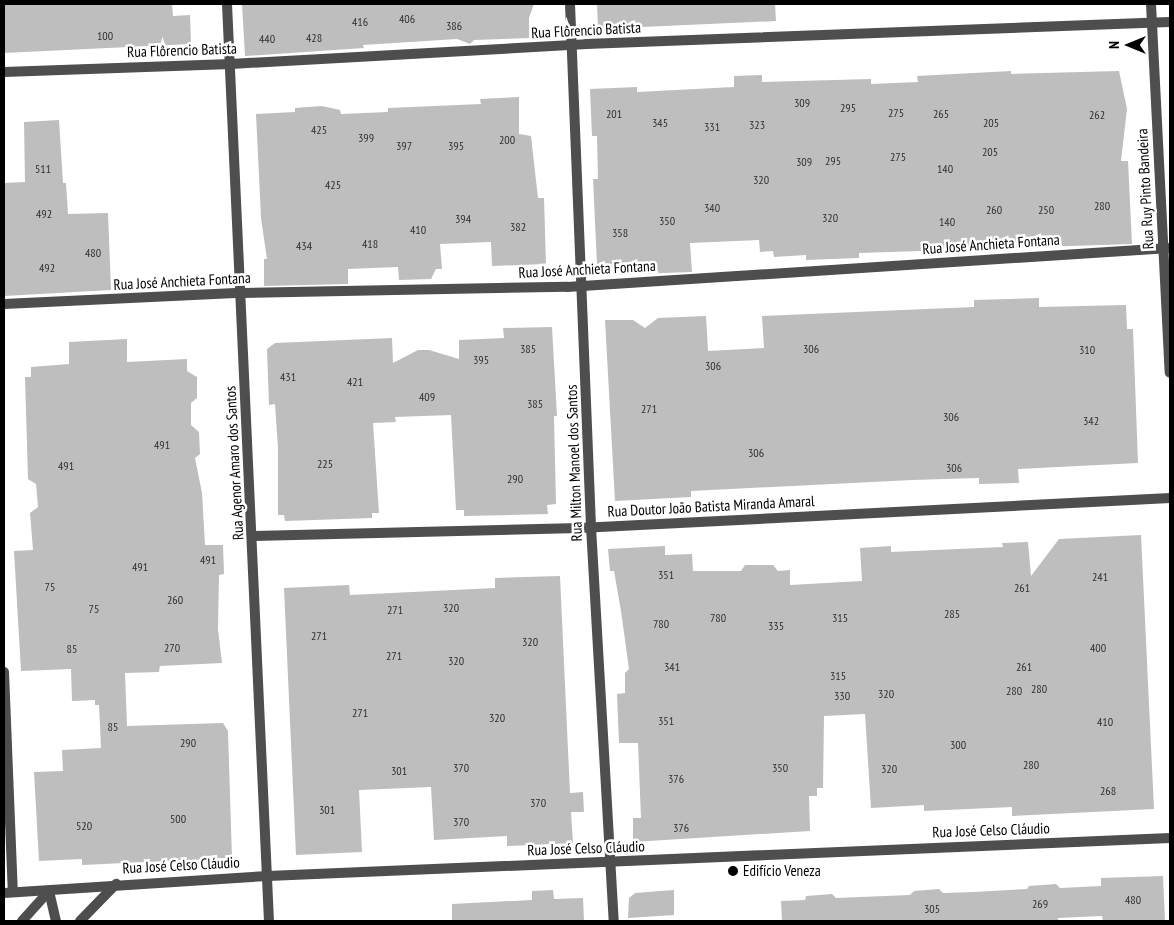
<!DOCTYPE html>
<meta charset="utf-8">
<style>
body{margin:0}
#map{position:relative;width:1174px;height:925px;overflow:hidden;background:#fff;font-family:"PT Sans Narrow",sans-serif}
div>[style]{position:absolute}
.building>*{inset:0;background:#bebebe}
.minor>*{height:10px;margin:-5px;padding:0 5px;transform-origin:5px;border-radius:5px;background:#4e4e4e}
.tertiary>*{height:10px;margin:-5px;padding:0 5px;transform-origin:5px;border-radius:5px;background:#4e4e4e}
.dots>*{width:14px;height:14px;translate:-50% -50%;box-sizing:border-box;border:2px solid #fff;border-radius:50%}
span{translate:-50% -50%;white-space:nowrap;text-align:center;line-height:1.15;-webkit-text-stroke:5px #fff;paint-order:stroke}
.number-label{font-size:12px;color:#303030}
.number-label span{-webkit-text-stroke-width:0}
.street-label{font-size:15px;color:#000}
.poi-label{font-size:15px;color:#000}
.left{translate:0 -50%;text-align:left}
.frame{position:absolute;inset:0;border:5px solid #000;pointer-events:none}
.north{position:absolute;left:1104px;top:20px;width:50px;height:50px;-webkit-text-stroke:4px #fff;paint-order:stroke;rotate:270deg;font-size:14px;font-weight:700;line-height:20px;text-align:center;color:#000}
.north::after{content:'';display:block;margin:auto;width:18px;height:22px;background:#000;clip-path:polygon(50% 0,100% 100%,50% 72%,0 100%)}
</style>
<div id="map">
<div class="building">
<i style="clip-path:polygon(4px 4px,172px 4px,173px 16px,190px 15px,191px 44px,4px 53px)"></i>
<i style="clip-path:polygon(242px 4px,534px 4px,529px 18px,529px 38px,474px 40px,470px 44px,457px 39px,363px 45px,364px 48px,245px 56px)"></i>
<i style="clip-path:polygon(597px 4px,775px 4px,776px 21px,598px 29px)"></i>
<i style="clip-path:polygon(1011px 71px,1011px 74px,1119px 71px,1127px 109px,1121px 161px,1128px 161px,1132px 244px,859px 253px,859px 258px,806px 260px,806px 255px,774px 257px,773px 251px,760px 252px,759px 240px,690px 243px,692px 272px,634px 274px,634px 264px,597px 265px,593px 179px,598px 179px,597px 136px,592px 136px,590px 89px,637px 87px,637px 92px,734px 87px,734px 76px,762px 75px,762px 82px,871px 79px,871px 84px,918px 82px,917px 76px)"></i>
<i style="clip-path:polygon(519px 97px,519px 134px,531px 136px,538px 198px,544px 198px,546px 264px,492px 266px,491px 242px,440px 244px,442px 269px,436px 269px,431px 279px,399px 280px,398px 267px,348px 269px,348px 284px,264px 286px,264px 259px,267px 259px,261px 218px,256px 114px,295px 112px,295px 108px,322px 106px,340px 110px,341px 114px,388px 112px,388px 108px,481px 104px,480px 99px)"></i>
<i style="clip-path:polygon(59px 120px,63px 183px,66px 183px,68px 214px,108px 213px,111px 290px,4px 296px,4px 183px,25px 182px,24px 122px)"></i>
<i style="clip-path:polygon(1039px 298px,1039px 307px,1126px 305px,1127px 329px,1133px 329px,1138px 463px,1018px 469px,1019px 483px,979px 484px,979px 478px,912px 480px,691px 491px,691px 497px,615px 501px,605px 320px,633px 320px,645px 328px,658px 318px,706px 316px,708px 351px,764px 348px,762px 316px,974px 307px,974px 300px)"></i>
<i style="clip-path:polygon(552px 327px,557px 416px,554px 416px,556px 504px,547px 505px,548px 514px,464px 516px,464px 510px,456px 510px,451px 415px,395px 417px,396px 422px,373px 423px,379px 513px,372px 513px,372px 518px,285px 521px,284px 515px,278px 515px,278px 448px,275px 404px,269px 405px,267px 349px,275px 343px,392px 338px,393px 363px,418px 350px,429px 350px,459px 359px,459px 340px,504px 338px,503px 328px)"></i>
<i style="clip-path:polygon(127px 339px,127px 362px,187px 359px,187px 371px,197px 377px,197px 398px,191px 403px,191px 425px,199px 432px,200px 454px,195px 458px,202px 493px,205px 545px,223px 545px,224px 574px,219px 575px,218px 629px,222px 663px,160px 666px,159px 672px,125px 673px,127px 726px,223px 723px,228px 731px,232px 858px,82px 865px,82px 859px,39px 861px,34px 772px,63px 771px,62px 750px,101px 748px,99px 705px,95px 705px,95px 700px,72px 701px,71px 669px,21px 671px,14px 551px,33px 550px,30px 513px,38px 507px,36px 484px,28px 479px,25px 377px,31px 377px,31px 367px,69px 364px,69px 342px)"></i>
<i style="clip-path:polygon(1141px 535px,1154px 809px,1012px 816px,1012px 807px,924px 811px,924px 805px,871px 808px,865px 714px,824px 716px,823px 788px,817px 788px,817px 796px,809px 796px,810px 831px,633px 842px,633px 818px,641px 818px,638px 743px,619px 743px,617px 694px,625px 693px,625px 673px,629px 669px,621px 611px,614px 571px,610px 571px,608px 549px,665px 546px,665px 555px,692px 554px,693px 571px,741px 571px,745px 565px,773px 565px,778px 571px,790px 570px,790px 585px,862px 581px,860px 548px,891px 546px,891px 552px,1003px 547px,1002px 543px,1028px 542px,1031px 576px,1059px 539px)"></i>
<i style="clip-path:polygon(560px 576px,570px 793px,583px 792px,584px 812px,571px 812px,573px 843px,507px 846px,507px 836px,434px 840px,431px 787px,359px 790px,362px 852px,296px 855px,284px 588px,349px 585px,350px 595px,495px 588px,495px 578px)"></i>
<i style="clip-path:polygon(1163px 876px,1165px 921px,1103px 921px,1102px 916px,1058px 918px,1058px 921px,782px 921px,781px 901px,805px 900px,806px 896px,832px 894px,836px 898px,910px 895px,914px 891px,939px 889px,943px 893px,974px 892px,1027px 889px,1029px 886px,1056px 884px,1060px 888px,1101px 886px,1101px 878px)"></i>
<i style="clip-path:polygon(553px 890px,554px 899px,583px 898px,584px 921px,452px 921px,452px 904px,532px 900px,532px 891px)"></i>
<i style="clip-path:polygon(674px 890px,674px 915px,628px 918px,629px 898px,635px 893px)"></i>
</div>
<div class="minor">
<i style="left:227px;top:4px;width:918px;rotate:87.38deg"></i>
<i style="left:570px;top:4px;width:523px;rotate:87.7deg"></i>
<i style="left:591px;top:527px;width:395px;rotate:86.7deg"></i>
<i style="left:1151px;top:4px;width:369px;rotate:87.1deg"></i>
<i style="left:4px;top:72px;width:227px;rotate:-2deg"></i>
<i style="left:231px;top:64px;width:356px;rotate:-3.2deg"></i>
<i style="left:586px;top:44px;width:584px;rotate:-2.16deg"></i>
<i style="left:4px;top:304px;width:237px;rotate:-2.7deg"></i>
<i style="left:241px;top:293px;width:326px;rotate:-1.1deg"></i>
<i style="left:567px;top:287px;width:604px;rotate:-3.7deg"></i>
<i style="left:253px;top:536px;width:327px;rotate:-1.4deg"></i>
<i style="left:580px;top:528px;width:591px;rotate:-2.91deg"></i>
<i style="left:4px;top:672px;width:220px;rotate:87.7deg"></i>
<i style="left:22px;top:921px;width:40px;rotate:-48deg"></i>
<i style="left:80px;top:921px;width:52px;rotate:-45.8deg"></i>
</div>
<div class="tertiary">
<i style="left:49px;top:891px;width:31px;rotate:77deg"></i>
<i style="left:4px;top:893px;width:265px;rotate:-3.7deg"></i>
<i style="left:268px;top:876px;width:903px;rotate:-2.41deg"></i>
</div>
<div class="dots">
<i style="left:733px;top:871px;background:#000"></i>
</div>
<div class="number-label">
<span style="left:407px;top:19px">406</span>
<span style="left:360px;top:22px">416</span>
<span style="left:454px;top:26px">386</span>
<span style="left:105px;top:36px">100</span>
<span style="left:314px;top:38px">428</span>
<span style="left:267px;top:39px">440</span>
<span style="left:802px;top:103px">309</span>
<span style="left:848px;top:108px">295</span>
<span style="left:896px;top:113px">275</span>
<span style="left:614px;top:114px">201</span>
<span style="left:941px;top:114px">265</span>
<span style="left:1097px;top:115px">262</span>
<span style="left:660px;top:123px">345</span>
<span style="left:991px;top:123px">205</span>
<span style="left:757px;top:125px">323</span>
<span style="left:712px;top:127px">331</span>
<span style="left:319px;top:130px">425</span>
<span style="left:366px;top:138px">399</span>
<span style="left:507px;top:140px">200</span>
<span style="left:404px;top:146px">397</span>
<span style="left:456px;top:146px">395</span>
<span style="left:990px;top:152px">205</span>
<span style="left:898px;top:157px">275</span>
<span style="left:833px;top:161px">295</span>
<span style="left:804px;top:162px">309</span>
<span style="left:43px;top:169px">511</span>
<span style="left:945px;top:169px">140</span>
<span style="left:761px;top:180px">320</span>
<span style="left:333px;top:185px">425</span>
<span style="left:1102px;top:206px">280</span>
<span style="left:712px;top:208px">340</span>
<span style="left:994px;top:210px">260</span>
<span style="left:1046px;top:210px">250</span>
<span style="left:44px;top:214px">492</span>
<span style="left:830px;top:218px">320</span>
<span style="left:463px;top:219px">394</span>
<span style="left:667px;top:221px">350</span>
<span style="left:947px;top:222px">140</span>
<span style="left:518px;top:227px">382</span>
<span style="left:418px;top:230px">410</span>
<span style="left:620px;top:233px">358</span>
<span style="left:370px;top:244px">418</span>
<span style="left:304px;top:246px">434</span>
<span style="left:93px;top:253px">480</span>
<span style="left:47px;top:268px">492</span>
<span style="left:528px;top:349px">385</span>
<span style="left:811px;top:349px">306</span>
<span style="left:1087px;top:350px">310</span>
<span style="left:481px;top:360px">395</span>
<span style="left:713px;top:366px">306</span>
<span style="left:288px;top:377px">431</span>
<span style="left:355px;top:382px">421</span>
<span style="left:427px;top:397px">409</span>
<span style="left:535px;top:404px">385</span>
<span style="left:649px;top:409px">271</span>
<span style="left:951px;top:417px">306</span>
<span style="left:1091px;top:421px">342</span>
<span style="left:162px;top:445px">491</span>
<span style="left:756px;top:453px">306</span>
<span style="left:325px;top:464px">225</span>
<span style="left:66px;top:466px">491</span>
<span style="left:954px;top:468px">306</span>
<span style="left:515px;top:479px">290</span>
<span style="left:208px;top:560px">491</span>
<span style="left:140px;top:567px">491</span>
<span style="left:666px;top:575px">351</span>
<span style="left:1100px;top:577px">241</span>
<span style="left:50px;top:587px">75</span>
<span style="left:1022px;top:588px">261</span>
<span style="left:175px;top:600px">260</span>
<span style="left:451px;top:608px">320</span>
<span style="left:94px;top:609px">75</span>
<span style="left:395px;top:610px">271</span>
<span style="left:952px;top:614px">285</span>
<span style="left:718px;top:618px">780</span>
<span style="left:840px;top:618px">315</span>
<span style="left:661px;top:624px">780</span>
<span style="left:776px;top:626px">335</span>
<span style="left:319px;top:636px">271</span>
<span style="left:530px;top:642px">320</span>
<span style="left:172px;top:648px">270</span>
<span style="left:1098px;top:648px">400</span>
<span style="left:72px;top:649px">85</span>
<span style="left:394px;top:656px">271</span>
<span style="left:456px;top:661px">320</span>
<span style="left:672px;top:667px">341</span>
<span style="left:1024px;top:667px">261</span>
<span style="left:838px;top:676px">315</span>
<span style="left:1039px;top:689px">280</span>
<span style="left:1014px;top:691px">280</span>
<span style="left:886px;top:694px">320</span>
<span style="left:842px;top:696px">330</span>
<span style="left:360px;top:713px">271</span>
<span style="left:497px;top:718px">320</span>
<span style="left:666px;top:721px">351</span>
<span style="left:1105px;top:722px">410</span>
<span style="left:113px;top:727px">85</span>
<span style="left:188px;top:743px">290</span>
<span style="left:958px;top:745px">300</span>
<span style="left:1031px;top:765px">280</span>
<span style="left:461px;top:768px">370</span>
<span style="left:780px;top:768px">350</span>
<span style="left:889px;top:769px">320</span>
<span style="left:399px;top:771px">301</span>
<span style="left:676px;top:779px">376</span>
<span style="left:1108px;top:791px">268</span>
<span style="left:538px;top:803px">370</span>
<span style="left:327px;top:810px">301</span>
<span style="left:178px;top:819px">500</span>
<span style="left:461px;top:822px">370</span>
<span style="left:84px;top:826px">520</span>
<span style="left:681px;top:828px">376</span>
<span style="left:1133px;top:900px">480</span>
<span style="left:1040px;top:904px">269</span>
<span style="left:932px;top:909px">305</span>
</div>
<div class="street-label">
<span style="left:586px;top:30px;rotate:-3deg">Rua Flôrencio Batista</span>
<span style="left:182px;top:50px;rotate:-2deg">Rua Flôrencio Batista</span>
<span style="left:1145px;top:189px;rotate:-93deg">Rua Ruy Pinto Bandeira</span>
<span style="left:991px;top:244px;rotate:-4deg">Rua José Anchieta Fontana</span>
<span style="left:587px;top:269px;rotate:-3deg">Rua José Anchieta Fontana</span>
<span style="left:182px;top:281px;rotate:-3deg">Rua José Anchieta Fontana</span>
<span style="left:234px;top:463px;rotate:-93deg">Rua Agenor Amaro dos Santos</span>
<span style="left:574px;top:463px;rotate:-92deg">Rua Milton Manoel dos Santos</span>
<span style="left:711px;top:506px;rotate:-3deg">Rua Doutor João Batista Miranda Amaral</span>
<span style="left:991px;top:830px;rotate:-2deg">Rua José Celso Cláudio</span>
<span style="left:586px;top:848px;rotate:-2deg">Rua José Celso Cláudio</span>
<span style="left:181px;top:865px;rotate:-3deg">Rua José Celso Cláudio</span>
</div>
<div class="poi-label">
<span class="left" style="left:743px;top:871px">Edifício Veneza</span>
</div>
<div class="frame"></div>
<div class="north">N</div>
</div>
